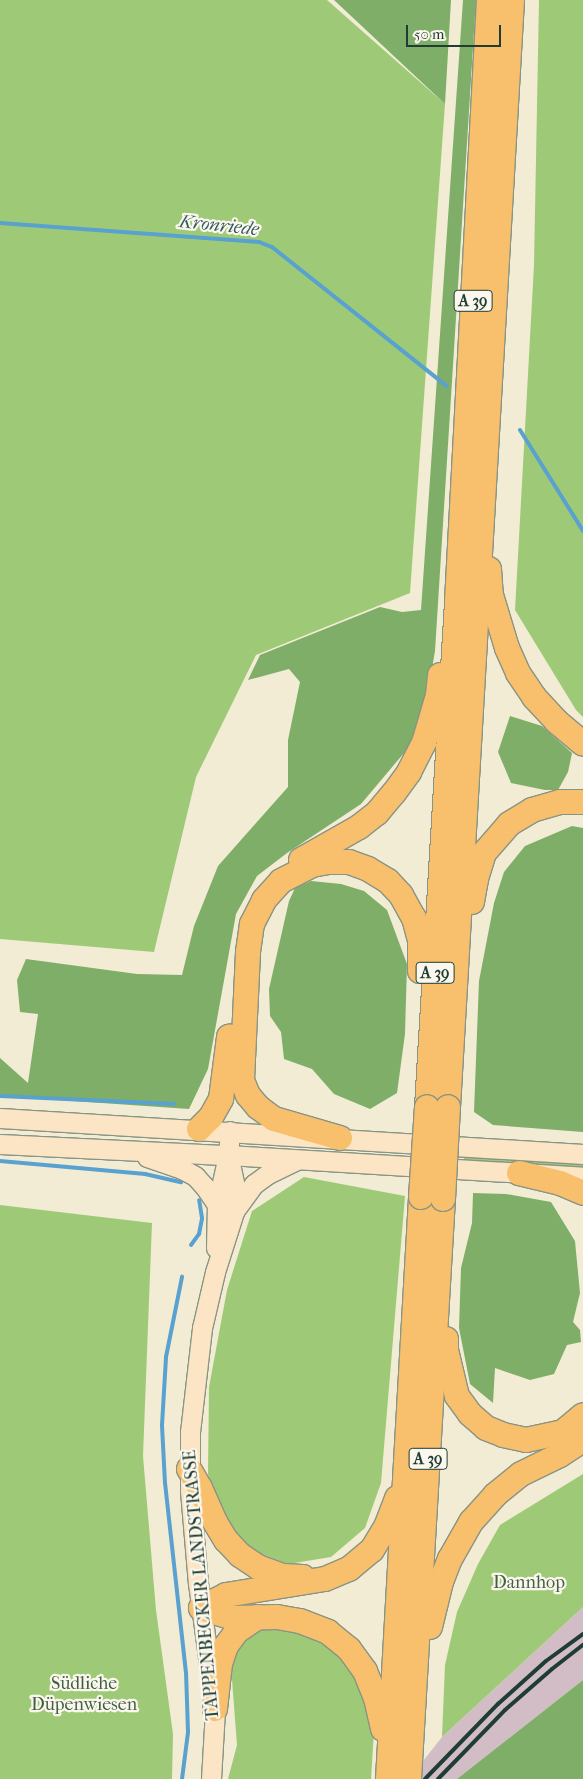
<!DOCTYPE html>
<meta charset="utf-8">
<style>
body{margin:0}
#map{position:relative;width:583px;height:1779px;overflow:hidden;background:#f2ecd5;font-family:"IM FELL French Canon",serif}
div>[style]{position:absolute}
.industrial>*{inset:0;background:#d2bdc7}
.green>*{inset:0;background:#9eca77}
.forest>*{inset:0;background:#7eae68}
.stream>*{height:4px;margin:-2px;padding:0 2px;transform-origin:2px;border-radius:2px;background:#59a1cf}
.roads{filter:drop-shadow(1px 0 #889484) drop-shadow(-1px 0 #889484) drop-shadow(0 1px #889484) drop-shadow(0 -1px #889484)}
.secondary>*{height:19px;margin:-9.5px;padding:0 9.5px;transform-origin:9.5px;border-radius:9.5px;background:#fce5c4}
.highway>*{height:24px;margin:-12px;padding:0 12px;transform-origin:12px;border-radius:12px;background:#f8bf6c}
.rail>*{height:4px;margin:-2px;padding:0 2px;transform-origin:2px;border-radius:2px;background:#1f3d34}
.bridges{filter:drop-shadow(1px 0 #889484) drop-shadow(-1px 0 #889484) drop-shadow(0 1px #889484) drop-shadow(0 -1px #889484)}
.highway-bridge>*{height:24px;margin:-12px;padding:0 12px;transform-origin:12px;border-radius:12px;background:#f8bf6c}
span{translate:-50% -50%;white-space:nowrap;text-align:center;line-height:1.15;-webkit-text-stroke:4.5px #fbf7ec;paint-order:stroke}
.shield-label span{padding:1px 4px;background:#fbf7ec;border:1px solid;border-radius:4px;-webkit-text-stroke-width:0}
.shield-label{font-size:16px;color:#1f3d34;font-weight:700}
.park-label{font-size:18px;color:#3f6045}
.street-label{font-size:18px;color:#1f3d34}
.water-label{font-size:19px;color:#305b62;font-style:italic}
.scale{position:absolute;left:406px;top:25px;width:95px;height:22px;box-sizing:border-box;border:2px solid #1f3d34;border-top:0;padding-left:6px;font-size:15px;line-height:18px;white-space:nowrap;color:#1f3d34;-webkit-text-stroke:4px #fbf7ec;paint-order:stroke}
</style>
<div id="map">
<div class="industrial">
<i style="clip-path:polygon(583px 1607px,583px 1680px,457px 1779px,409px 1779px,442px 1737px)"></i>
</div>
<div class="green">
<i style="clip-path:polygon(0 0,327px 0,445px 104px,410px 593px,256px 655px,196px 777px,154px 952px,0 939px)"></i>
<i style="clip-path:polygon(539px 0,583px 0,583px 717px,576px 710px,515px 610px,534px 265px)"></i>
<i style="clip-path:polygon(464px 1157px,583px 1163px,583px 1170px,464px 1163px)"></i>
<i style="clip-path:polygon(304px 1177px,405px 1196px,381px 1483px,365px 1528px,331px 1557px,288px 1564px,248px 1549px,221px 1514px,208px 1474px,209px 1387px,227px 1290px,252px 1211px)"></i>
<i style="clip-path:polygon(0 1205px,152px 1223px,143px 1456px,156px 1610px,173px 1734px,172px 1779px,0 1779px)"></i>
<i style="clip-path:polygon(583px 1474px,583px 1607px,442px 1737px,445px 1665px,457px 1612px,478px 1564px,500px 1525px)"></i>
<i style="clip-path:polygon(278px 1627px,326px 1641px,360px 1674px,374px 1731px,371px 1779px,228px 1779px,237px 1745px,231px 1667px,241px 1640px,258px 1630px)"></i>
</div>
<div class="forest">
<i style="clip-path:polygon(334px 0,451px 0,445px 104px)"></i>
<i style="clip-path:polygon(463px 0,476px 0,435px 651px,424px 715px,409px 747px,361px 804px,287px 853px,257px 876px,236px 914px,208px 1069px,189px 1109px,0 1096px,0 1058px,28px 1083px,38px 1014px,20px 1012px,17px 980px,26px 959px,137px 974px,182px 975px,194px 926px,218px 866px,288px 787px,288px 740px,300px 682px,289px 669px,248px 680px,260px 655px,380px 607px,402px 612px,421px 610px)"></i>
<i style="clip-path:polygon(510px 716px,542px 726px,572px 753px,568px 772px,558px 790px,545px 790px,511px 783px,498px 752px)"></i>
<i style="clip-path:polygon(572px 826px,583px 828px,583px 1132px,493px 1125px,474px 1112px,479px 981px,494px 903px,504px 872px,525px 846px)"></i>
<i style="clip-path:polygon(311px 881px,341px 884px,364px 891px,387px 910px,407px 964px,405px 1034px,397px 1093px,370px 1109px,334px 1094px,312px 1069px,284px 1059px,281px 1032px,270px 1016px,269px 989px,289px 901px,295px 888px)"></i>
<i style="clip-path:polygon(473px 1193px,506px 1194px,551px 1202px,575px 1241px,580px 1293px,573px 1322px,580px 1330px,581px 1342px,567px 1345px,554px 1374px,530px 1380px,495px 1368px,493px 1403px,470px 1384px,459px 1328px,461px 1268px,472px 1223px)"></i>
<i style="clip-path:polygon(583px 1680px,583px 1779px,457px 1779px)"></i>
</div>
<div class="stream">
<i style="left:0;top:223px;width:260px;rotate:4.2deg"></i>
<i style="left:259px;top:242px;width:14px;rotate:21deg"></i>
<i style="left:272px;top:247px;width:223px;rotate:38.5deg"></i>
<i style="left:520px;top:430px;width:119px;rotate:58deg"></i>
<i style="left:0;top:1096px;width:174px;rotate:2.6deg"></i>
<i style="left:0;top:1161px;width:146px;rotate:5.1deg"></i>
<i style="left:145px;top:1174px;width:37px;rotate:13deg"></i>
<i style="left:191px;top:1245px;width:14px;rotate:-54deg"></i>
<i style="left:199px;top:1234px;width:16px;rotate:-79deg"></i>
<i style="left:202px;top:1218px;width:18px;rotate:-99deg"></i>
<i style="left:182px;top:1779px;width:47px;rotate:-82.7deg"></i>
<i style="left:188px;top:1732px;width:59px;rotate:-91.9deg"></i>
<i style="left:186px;top:1673px;width:191px;rotate:-96.3deg"></i>
<i style="left:165px;top:1483px;width:58px;rotate:-93deg"></i>
<i style="left:162px;top:1425px;width:68px;rotate:-86.6deg"></i>
<i style="left:166px;top:1357px;width:82px;rotate:-78.7deg"></i>
</div>
<div class="roads">
<div class="secondary">
<i style="left:0;top:1118px;width:584px;rotate:3.53deg"></i>
<i style="left:0;top:1144px;width:228px;rotate:2.8deg"></i>
<i style="left:228px;top:1155px;width:356px;rotate:3.5deg"></i>
<i style="left:147px;top:1157px;width:37px;rotate:19deg"></i>
<i style="left:182px;top:1169px;width:15px;rotate:28deg"></i>
<i style="left:195px;top:1176px;width:15px;rotate:48deg"></i>
<i style="left:205px;top:1187px;width:22px;rotate:56deg"></i>
<i style="left:235px;top:1210px;width:32px;rotate:-54deg"></i>
<i style="left:254px;top:1184px;width:17px;rotate:-36deg"></i>
<i style="left:268px;top:1174px;width:32px;rotate:-26deg"></i>
<i style="left:216px;top:1248px;width:43px;rotate:-88.7deg"></i>
<i style="left:217px;top:1205px;width:46px;rotate:-77.5deg"></i>
<i style="left:211px;top:1779px;width:70px;rotate:-86.7deg"></i>
<i style="left:215px;top:1709px;width:126px;rotate:-97.7deg"></i>
<i style="left:198px;top:1584px;width:94px;rotate:-94.9deg"></i>
<i style="left:190px;top:1490px;width:58px;rotate:-90deg"></i>
<i style="left:190px;top:1432px;width:105px;rotate:-83.4deg"></i>
<i style="left:202px;top:1328px;width:57px;rotate:-76.9deg"></i>
<i style="left:215px;top:1272px;width:63px;rotate:-72.4deg"></i>
<i style="left:234px;top:1212px;width:25px;rotate:-88deg"></i>
<i style="left:235px;top:1187px;width:33px;rotate:-102deg"></i>
<i style="left:228px;top:1155px;width:24px;rotate:-85deg"></i>
</div>
<div class="highway">
<i style="left:489px;top:569px;width:26px;rotate:86deg"></i>
<i style="left:491px;top:595px;width:55px;rotate:73.2deg"></i>
<i style="left:507px;top:648px;width:27px;rotate:66deg"></i>
<i style="left:518px;top:673px;width:29px;rotate:56deg"></i>
<i style="left:534px;top:697px;width:33px;rotate:47deg"></i>
<i style="left:556px;top:721px;width:35px;rotate:40deg"></i>
<i style="left:301px;top:860px;width:67px;rotate:-29.6deg"></i>
<i style="left:359px;top:827px;width:23px;rotate:-38deg"></i>
<i style="left:377px;top:813px;width:26px;rotate:-50deg"></i>
<i style="left:394px;top:793px;width:26px;rotate:-54deg"></i>
<i style="left:409px;top:772px;width:33px;rotate:-63deg"></i>
<i style="left:424px;top:743px;width:50px;rotate:-73.7deg"></i>
<i style="left:438px;top:695px;width:20px;rotate:-84deg"></i>
<i style="left:472px;top:902px;width:23px;rotate:-80deg"></i>
<i style="left:476px;top:879px;width:27px;rotate:-73deg"></i>
<i style="left:484px;top:853px;width:38px;rotate:-49deg"></i>
<i style="left:509px;top:824px;width:27px;rotate:-31deg"></i>
<i style="left:532px;top:810px;width:29px;rotate:-16deg"></i>
<i style="left:560px;top:802px;width:23px"></i>
<i style="left:427px;top:1107px;width:506px;rotate:-86.6deg"></i>
<i style="left:457px;top:602px;width:603px;rotate:-86.96deg"></i>
<i style="left:448px;top:1107px;width:1109px;rotate:-86.69deg"></i>
<i style="left:199px;top:1129px;width:17px;rotate:-45deg"></i>
<i style="left:211px;top:1117px;width:21px;rotate:-61deg"></i>
<i style="left:221px;top:1099px;width:63px;rotate:-82.6deg"></i>
<i style="left:340px;top:1138px;width:69px;rotate:-163.9deg"></i>
<i style="left:274px;top:1119px;width:20px;rotate:-143deg"></i>
<i style="left:258px;top:1107px;width:16px;rotate:-130deg"></i>
<i style="left:248px;top:1095px;width:16px;rotate:-112deg"></i>
<i style="left:242px;top:1080px;width:128px;rotate:-87.3deg"></i>
<i style="left:248px;top:952px;width:28px;rotate:-82deg"></i>
<i style="left:252px;top:924px;width:27px;rotate:-63deg"></i>
<i style="left:264px;top:900px;width:25px;rotate:-48deg"></i>
<i style="left:281px;top:881px;width:35px;rotate:-27deg"></i>
<i style="left:312px;top:865px;width:17px;rotate:-10deg"></i>
<i style="left:329px;top:862px;width:20px"></i>
<i style="left:349px;top:862px;width:20px;rotate:20deg"></i>
<i style="left:368px;top:869px;width:23px;rotate:31deg"></i>
<i style="left:388px;top:881px;width:19px;rotate:47deg"></i>
<i style="left:401px;top:895px;width:26px;rotate:61deg"></i>
<i style="left:414px;top:918px;width:24px;rotate:75deg"></i>
<i style="left:420px;top:941px;width:30px;rotate:90deg"></i>
<i style="left:519px;top:1173px;width:42px;rotate:13.7deg"></i>
<i style="left:560px;top:1183px;width:25px;rotate:23deg"></i>
<i style="left:446px;top:1339px;width:11px;rotate:90deg"></i>
<i style="left:446px;top:1350px;width:47px;rotate:76.6deg"></i>
<i style="left:457px;top:1396px;width:22px;rotate:54deg"></i>
<i style="left:470px;top:1414px;width:21px;rotate:41deg"></i>
<i style="left:486px;top:1428px;width:18px;rotate:22deg"></i>
<i style="left:503px;top:1435px;width:24px;rotate:12deg"></i>
<i style="left:526px;top:1440px;width:38px;rotate:-12deg"></i>
<i style="left:563px;top:1432px;width:26px;rotate:-40deg"></i>
<i style="left:189px;top:1469px;width:22px;rotate:60deg"></i>
<i style="left:200px;top:1488px;width:37px;rotate:66deg"></i>
<i style="left:215px;top:1522px;width:21px;rotate:59deg"></i>
<i style="left:226px;top:1540px;width:21px;rotate:47deg"></i>
<i style="left:240px;top:1555px;width:22px;rotate:34deg"></i>
<i style="left:258px;top:1567px;width:27px;rotate:20deg"></i>
<i style="left:283px;top:1576px;width:20px;rotate:3deg"></i>
<i style="left:201px;top:1608px;width:28px;rotate:-27deg"></i>
<i style="left:226px;top:1595px;width:100px;rotate:-9.2deg"></i>
<i style="left:325px;top:1579px;width:26px;rotate:-23deg"></i>
<i style="left:349px;top:1569px;width:30px;rotate:-40deg"></i>
<i style="left:372px;top:1550px;width:27px;rotate:-59deg"></i>
<i style="left:386px;top:1527px;width:31px;rotate:-69deg"></i>
<i style="left:201px;top:1608px;width:34px;rotate:17deg"></i>
<i style="left:233px;top:1618px;width:44px;rotate:-1.3deg"></i>
<i style="left:277px;top:1617px;width:23px;rotate:10deg"></i>
<i style="left:300px;top:1621px;width:30px;rotate:21deg"></i>
<i style="left:328px;top:1632px;width:27px;rotate:39deg"></i>
<i style="left:349px;top:1649px;width:27px;rotate:54deg"></i>
<i style="left:365px;top:1671px;width:29px;rotate:68deg"></i>
<i style="left:376px;top:1698px;width:32px;rotate:77deg"></i>
<i style="left:430px;top:1627px;width:46px;rotate:-76.3deg"></i>
<i style="left:441px;top:1582px;width:25px;rotate:-69deg"></i>
<i style="left:450px;top:1559px;width:43px;rotate:-60.4deg"></i>
<i style="left:471px;top:1522px;width:36px;rotate:-48deg"></i>
<i style="left:495px;top:1495px;width:33px;rotate:-39deg"></i>
<i style="left:521px;top:1474px;width:43px;rotate:-26deg"></i>
<i style="left:560px;top:1455px;width:27px;rotate:-33deg"></i>
<i style="left:215px;top:1709px;width:45px;rotate:-83.7deg"></i>
<i style="left:220px;top:1664px;width:19px;rotate:-72deg"></i>
<i style="left:226px;top:1646px;width:19px;rotate:-54deg"></i>
<i style="left:237px;top:1631px;width:25px;rotate:-34deg"></i>
<i style="left:388px;top:1779px;width:583px;rotate:-86.75deg"></i>
<i style="left:409px;top:1779px;width:581px;rotate:-86.65deg"></i>
</div>
</div>
<div class="rail">
<i style="left:425px;top:1779px;width:105px;rotate:-45.8deg"></i>
<i style="left:498px;top:1704px;width:64px;rotate:-41.9deg"></i>
<i style="left:546px;top:1661px;width:46px;rotate:-36.1deg"></i>
<i style="left:438px;top:1779px;width:96px;rotate:-45.8deg"></i>
<i style="left:505px;top:1710px;width:62px;rotate:-41.1deg"></i>
<i style="left:552px;top:1669px;width:39px;rotate:-38deg"></i>
</div>
<div class="bridges">
<div class="highway-bridge">
<i style="left:421px;top:1197px;width:90px;rotate:-86.2deg"></i>
<i style="left:443px;top:1199px;width:92px;rotate:-86.9deg"></i>
</div>
</div>
<div class="shield-label">
<span style="left:473px;top:301px">A 39</span>
<span style="left:435px;top:973px">A 39</span>
<span style="left:428px;top:1459px">A 39</span>
</div>
<div class="park-label">
<span style="left:529px;top:1583px">Dannhop</span>
<span style="left:84px;top:1695px">Südliche<br>Düpenwiesen</span>
</div>
<div class="street-label">
<span style="left:202px;top:1585px;rotate:-95deg">TAPPENBECKER LANDSTRASSE</span>
</div>
<div class="water-label">
<span style="left:219px;top:226px;rotate:6deg">Kronriede</span>
</div>
<div class="scale">50 m</div>
</div>
